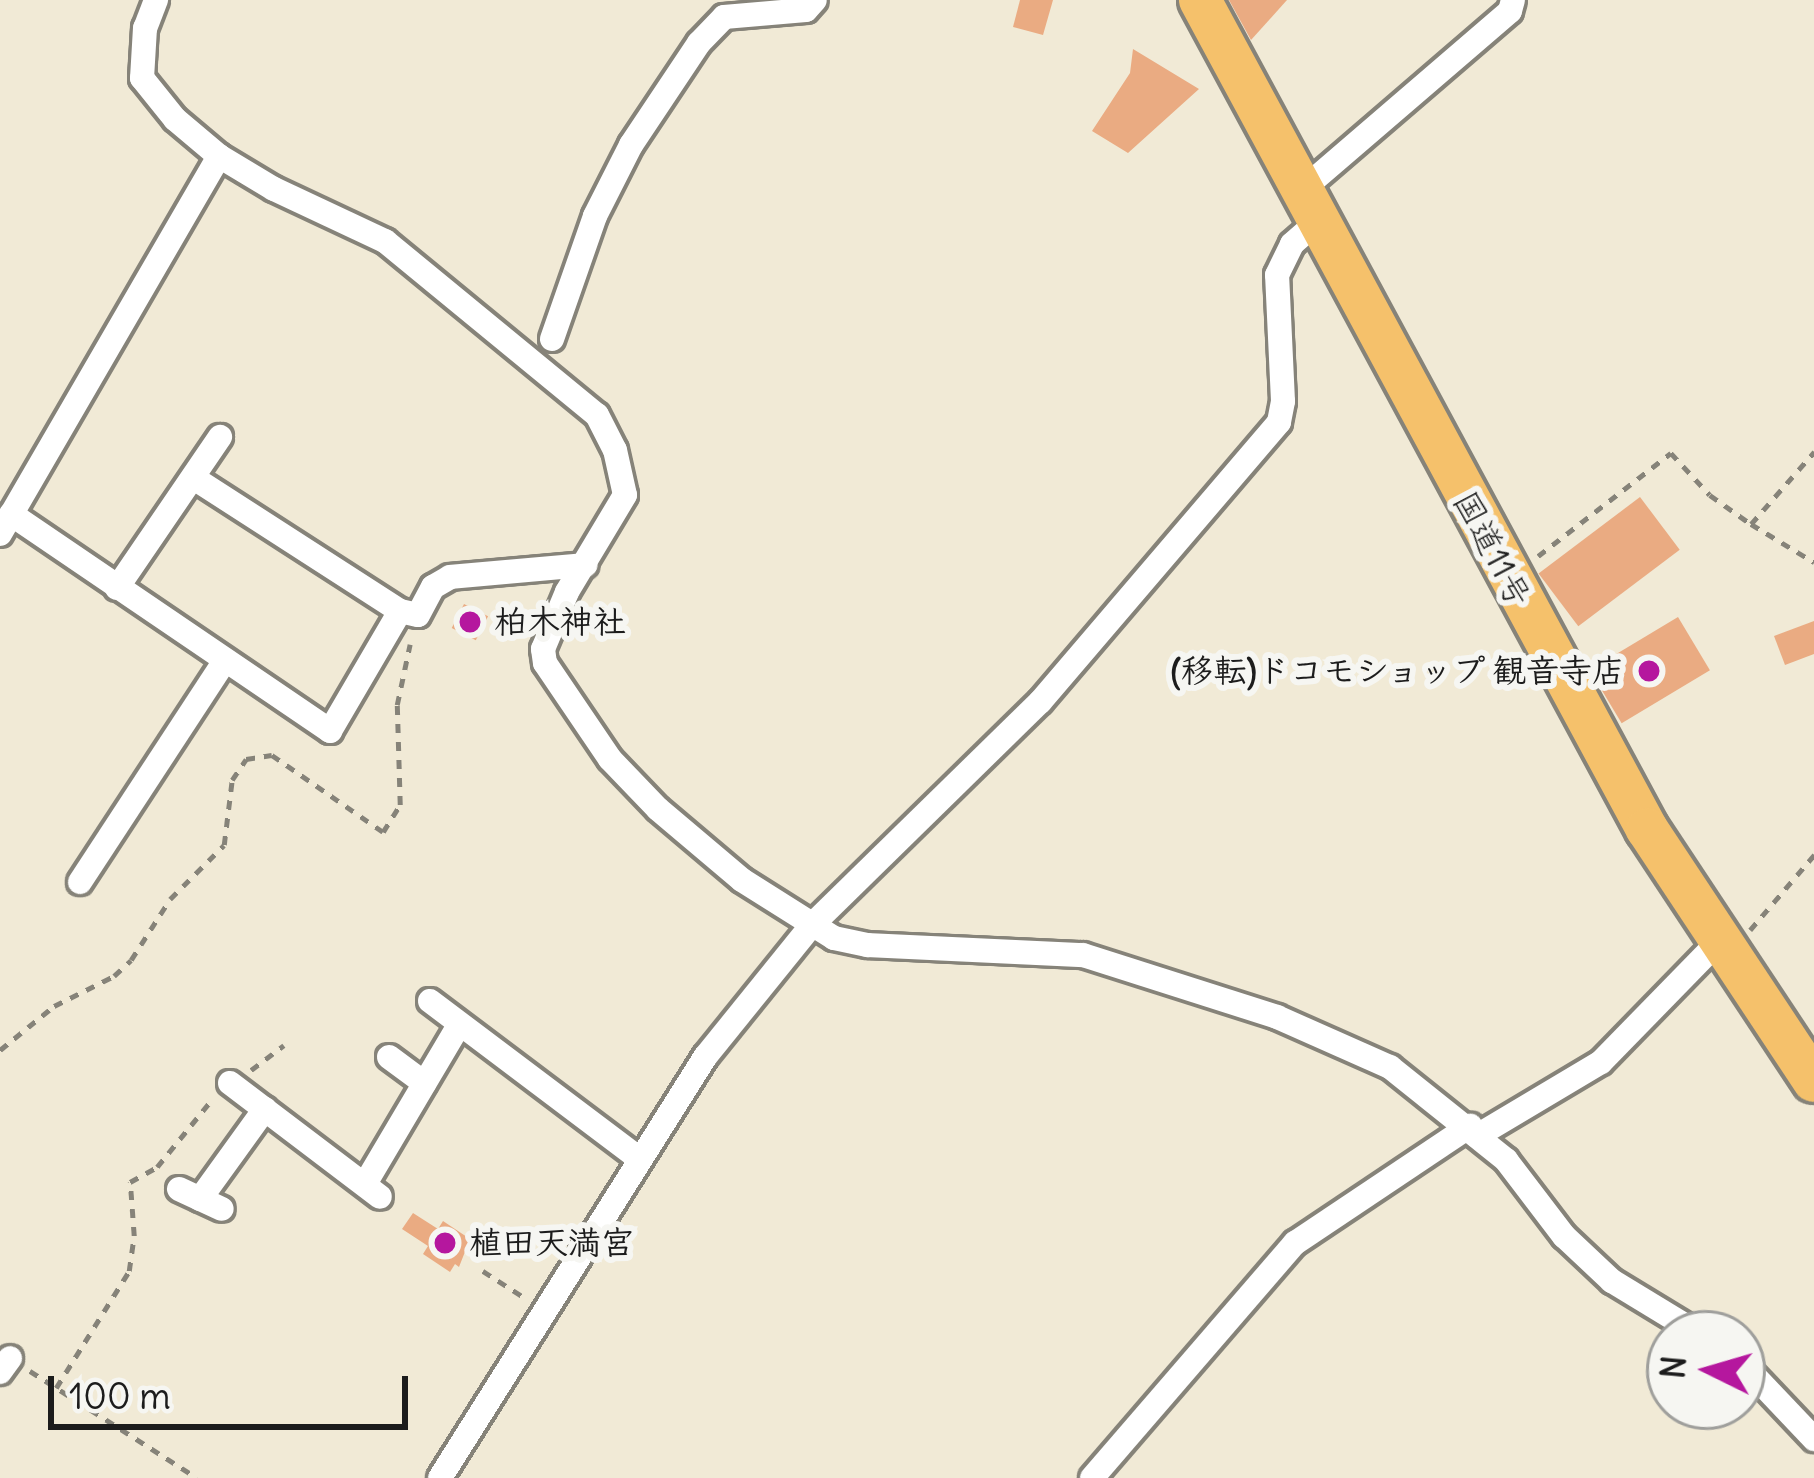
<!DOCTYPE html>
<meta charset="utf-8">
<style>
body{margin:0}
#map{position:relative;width:1814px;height:1478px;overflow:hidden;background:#f1ead6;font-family:Delius,"Klee One",sans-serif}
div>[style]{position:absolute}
.building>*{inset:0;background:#eaab82;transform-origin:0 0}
.path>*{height:4.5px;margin-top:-2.25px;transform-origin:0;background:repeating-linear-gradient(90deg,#868379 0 9px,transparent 0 18px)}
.roads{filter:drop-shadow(3px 0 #868379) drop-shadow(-3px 0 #868379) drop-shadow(0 3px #868379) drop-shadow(0 -3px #868379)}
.minor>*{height:24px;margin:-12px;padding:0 12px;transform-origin:12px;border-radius:12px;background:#fff}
.trunk>*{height:42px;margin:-21px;padding:0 21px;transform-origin:21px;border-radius:21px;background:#f5c16b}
.dots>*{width:33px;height:33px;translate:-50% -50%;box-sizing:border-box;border:6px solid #f6f6f2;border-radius:50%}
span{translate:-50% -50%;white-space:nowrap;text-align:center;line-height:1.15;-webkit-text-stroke:12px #f6f6f2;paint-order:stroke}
.street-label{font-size:33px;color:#1c1c1c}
.poi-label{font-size:33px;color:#1c1c1c;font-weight:700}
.left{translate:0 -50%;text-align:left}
.right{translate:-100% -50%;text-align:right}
.north{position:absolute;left:1646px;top:1310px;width:120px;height:120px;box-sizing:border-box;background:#f6f6f2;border:3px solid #9f9f9c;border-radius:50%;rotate:275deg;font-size:33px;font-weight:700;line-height:48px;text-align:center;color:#1c1c1c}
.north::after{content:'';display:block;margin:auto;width:42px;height:54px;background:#b5179e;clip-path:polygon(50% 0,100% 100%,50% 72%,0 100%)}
.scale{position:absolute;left:48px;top:1376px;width:360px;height:54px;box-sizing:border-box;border:6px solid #1c1c1c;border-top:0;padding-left:15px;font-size:36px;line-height:42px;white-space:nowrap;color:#1c1c1c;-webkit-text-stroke:9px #f6f6f2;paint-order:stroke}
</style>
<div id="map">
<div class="building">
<i style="clip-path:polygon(1020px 0,1053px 0,1043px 35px,1013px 27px)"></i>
<i style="clip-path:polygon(1229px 0,1287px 0,1251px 40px)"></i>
<i style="clip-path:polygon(1133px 49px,1199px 89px,1128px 153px,1092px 131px,1130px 73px)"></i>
<i style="left:1640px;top:497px;width:66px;height:127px;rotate:53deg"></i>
<i style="left:464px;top:604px;width:27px;height:27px;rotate:27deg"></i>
<i style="left:1678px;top:617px;width:62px;height:103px;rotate:59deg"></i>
<i style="clip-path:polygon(1814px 621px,1814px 654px,1785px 665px,1774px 636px)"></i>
<i style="clip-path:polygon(413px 1213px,438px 1229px,443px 1221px,470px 1239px,459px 1267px,455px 1264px,450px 1272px,423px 1254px,428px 1246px,402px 1229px)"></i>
</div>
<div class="path">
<i style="left:1751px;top:524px;width:74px;rotate:31.1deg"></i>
<i style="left:1538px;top:556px;width:168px;rotate:-37.8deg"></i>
<i style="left:1671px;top:453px;width:57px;rotate:47.1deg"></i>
<i style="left:1710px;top:495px;width:50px;rotate:35.3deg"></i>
<i style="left:1751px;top:524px;width:96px;rotate:-48.8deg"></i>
<i style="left:1750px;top:930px;width:99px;rotate:-49.5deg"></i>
<i style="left:0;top:1050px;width:70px;rotate:-39.2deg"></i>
<i style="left:54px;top:1006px;width:67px;rotate:-26.6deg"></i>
<i style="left:114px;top:976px;width:23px;rotate:-43deg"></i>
<i style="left:131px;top:960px;width:72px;rotate:-57.4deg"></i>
<i style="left:170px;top:899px;width:76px;rotate:-45deg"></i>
<i style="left:224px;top:845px;width:65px;rotate:-83deg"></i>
<i style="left:232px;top:780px;width:25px;rotate:-56deg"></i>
<i style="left:246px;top:759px;width:26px;rotate:-9deg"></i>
<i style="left:272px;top:755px;width:135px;rotate:34.7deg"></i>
<i style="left:383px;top:832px;width:32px;rotate:-58deg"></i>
<i style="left:400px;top:805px;width:100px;rotate:-91.7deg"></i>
<i style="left:397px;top:705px;width:62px;rotate:-78deg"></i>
<i style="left:251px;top:1070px;width:41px;rotate:-37.1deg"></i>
<i style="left:483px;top:1271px;width:50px;rotate:32.7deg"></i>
<i style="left:30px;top:1371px;width:198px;rotate:32.6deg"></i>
<i style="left:56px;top:1388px;width:138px;rotate:-58deg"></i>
<i style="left:129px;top:1271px;width:35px;rotate:-82deg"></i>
<i style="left:134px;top:1236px;width:54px;rotate:-94.2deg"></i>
<i style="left:130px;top:1182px;width:31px;rotate:-29deg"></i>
<i style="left:157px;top:1167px;width:89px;rotate:-50.9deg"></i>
</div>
<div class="roads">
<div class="minor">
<i style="left:156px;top:0;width:30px;rotate:111deg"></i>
<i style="left:145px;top:28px;width:50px;rotate:93.4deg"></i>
<i style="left:142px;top:78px;width:53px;rotate:51.2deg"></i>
<i style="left:175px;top:119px;width:57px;rotate:40.1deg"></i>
<i style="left:219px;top:156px;width:64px;rotate:31deg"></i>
<i style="left:274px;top:189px;width:123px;rotate:25.1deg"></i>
<i style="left:385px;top:241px;width:274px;rotate:39.4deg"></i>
<i style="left:597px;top:415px;width:39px;rotate:63deg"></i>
<i style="left:615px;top:450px;width:46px;rotate:77.5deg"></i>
<i style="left:625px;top:495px;width:113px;rotate:120.9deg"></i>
<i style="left:567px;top:592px;width:62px;rotate:112.8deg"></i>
<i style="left:543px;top:649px;width:14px;rotate:82deg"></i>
<i style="left:545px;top:663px;width:116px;rotate:55.9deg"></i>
<i style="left:610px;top:759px;width:69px;rotate:46.2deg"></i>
<i style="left:658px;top:809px;width:110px;rotate:40.2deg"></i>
<i style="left:742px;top:880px;width:109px;rotate:32.2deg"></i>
<i style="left:834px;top:938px;width:35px;rotate:12deg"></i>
<i style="left:868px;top:945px;width:215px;rotate:2.7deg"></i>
<i style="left:1083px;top:955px;width:204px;rotate:17.7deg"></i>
<i style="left:1277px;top:1017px;width:124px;rotate:23.9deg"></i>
<i style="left:1390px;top:1067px;width:149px;rotate:38.7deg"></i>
<i style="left:1506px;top:1160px;width:96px;rotate:52.7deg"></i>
<i style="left:1564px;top:1236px;width:66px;rotate:43.2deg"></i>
<i style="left:1612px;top:1281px;width:102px;rotate:31.3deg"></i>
<i style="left:1302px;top:190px;width:274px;rotate:-40.7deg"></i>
<i style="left:1510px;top:11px;width:11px;rotate:-75deg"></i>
<i style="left:552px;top:339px;width:130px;rotate:-70.7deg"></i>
<i style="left:595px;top:216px;width:80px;rotate:-63.1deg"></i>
<i style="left:631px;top:145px;width:123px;rotate:-56.3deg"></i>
<i style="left:699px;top:43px;width:36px;rotate:-46deg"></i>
<i style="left:724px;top:17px;width:82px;rotate:-4.9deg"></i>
<i style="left:806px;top:10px;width:13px;rotate:-48deg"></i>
<i style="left:11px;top:514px;width:386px;rotate:34.2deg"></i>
<i style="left:330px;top:731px;width:139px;rotate:-59.7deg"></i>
<i style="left:400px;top:611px;width:245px;rotate:-147.2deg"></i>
<i style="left:0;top:534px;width:437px;rotate:-59.9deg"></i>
<i style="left:117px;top:588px;width:183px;rotate:-55.7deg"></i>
<i style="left:400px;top:611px;width:18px;rotate:13deg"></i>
<i style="left:418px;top:615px;width:32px;rotate:-62deg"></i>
<i style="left:433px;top:587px;width:20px;rotate:-30deg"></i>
<i style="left:450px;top:577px;width:136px;rotate:-5.1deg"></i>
<i style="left:80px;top:882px;width:265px;rotate:-56.8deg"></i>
<i style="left:430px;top:1001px;width:261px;rotate:37deg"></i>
<i style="left:389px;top:1057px;width:44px;rotate:36.6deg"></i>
<i style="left:230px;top:1083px;width:188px;rotate:37.2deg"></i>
<i style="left:1477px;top:1136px;width:144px;rotate:-30.8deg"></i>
<i style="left:1601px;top:1062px;width:166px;rotate:-45.7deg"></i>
<i style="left:365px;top:1184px;width:185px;rotate:-59.4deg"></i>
<i style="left:179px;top:1189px;width:47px;rotate:24.9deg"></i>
<i style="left:200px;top:1199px;width:111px;rotate:-54.2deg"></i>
<i style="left:1742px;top:1363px;width:105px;rotate:46.5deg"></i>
<i style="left:0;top:1372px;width:17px;rotate:-54deg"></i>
<i style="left:440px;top:1478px;width:499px;rotate:-57.8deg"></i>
<i style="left:706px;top:1056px;width:167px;rotate:-51.1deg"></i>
<i style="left:811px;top:926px;width:320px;rotate:-44.4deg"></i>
<i style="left:1040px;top:702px;width:368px;rotate:-49.5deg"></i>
<i style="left:1279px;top:422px;width:21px;rotate:-79deg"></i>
<i style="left:1283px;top:401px;width:126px;rotate:-92.7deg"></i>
<i style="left:1277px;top:275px;width:34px;rotate:-64deg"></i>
<i style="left:1292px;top:244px;width:35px;rotate:-41deg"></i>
<i style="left:1092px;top:1478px;width:311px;rotate:-49.2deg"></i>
<i style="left:1295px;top:1243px;width:211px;rotate:-33.8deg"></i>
</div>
<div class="trunk">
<i style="left:1200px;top:0;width:942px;rotate:61.67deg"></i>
<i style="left:1647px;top:829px;width:302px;rotate:56.5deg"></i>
</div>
</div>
<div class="dots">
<i style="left:470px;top:622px;background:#b5179e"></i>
<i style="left:1649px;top:671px;background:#b5179e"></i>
<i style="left:445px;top:1243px;background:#b5179e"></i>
</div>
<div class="street-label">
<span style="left:1492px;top:549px;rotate:62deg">国道11号</span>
</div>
<div class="poi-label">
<span class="left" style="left:494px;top:622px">柏木神社</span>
<span class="right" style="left:1625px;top:671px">(移転)ドコモショップ 観音寺店</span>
<span class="left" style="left:469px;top:1243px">植田天満宮</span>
</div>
<div class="north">N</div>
<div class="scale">100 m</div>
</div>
